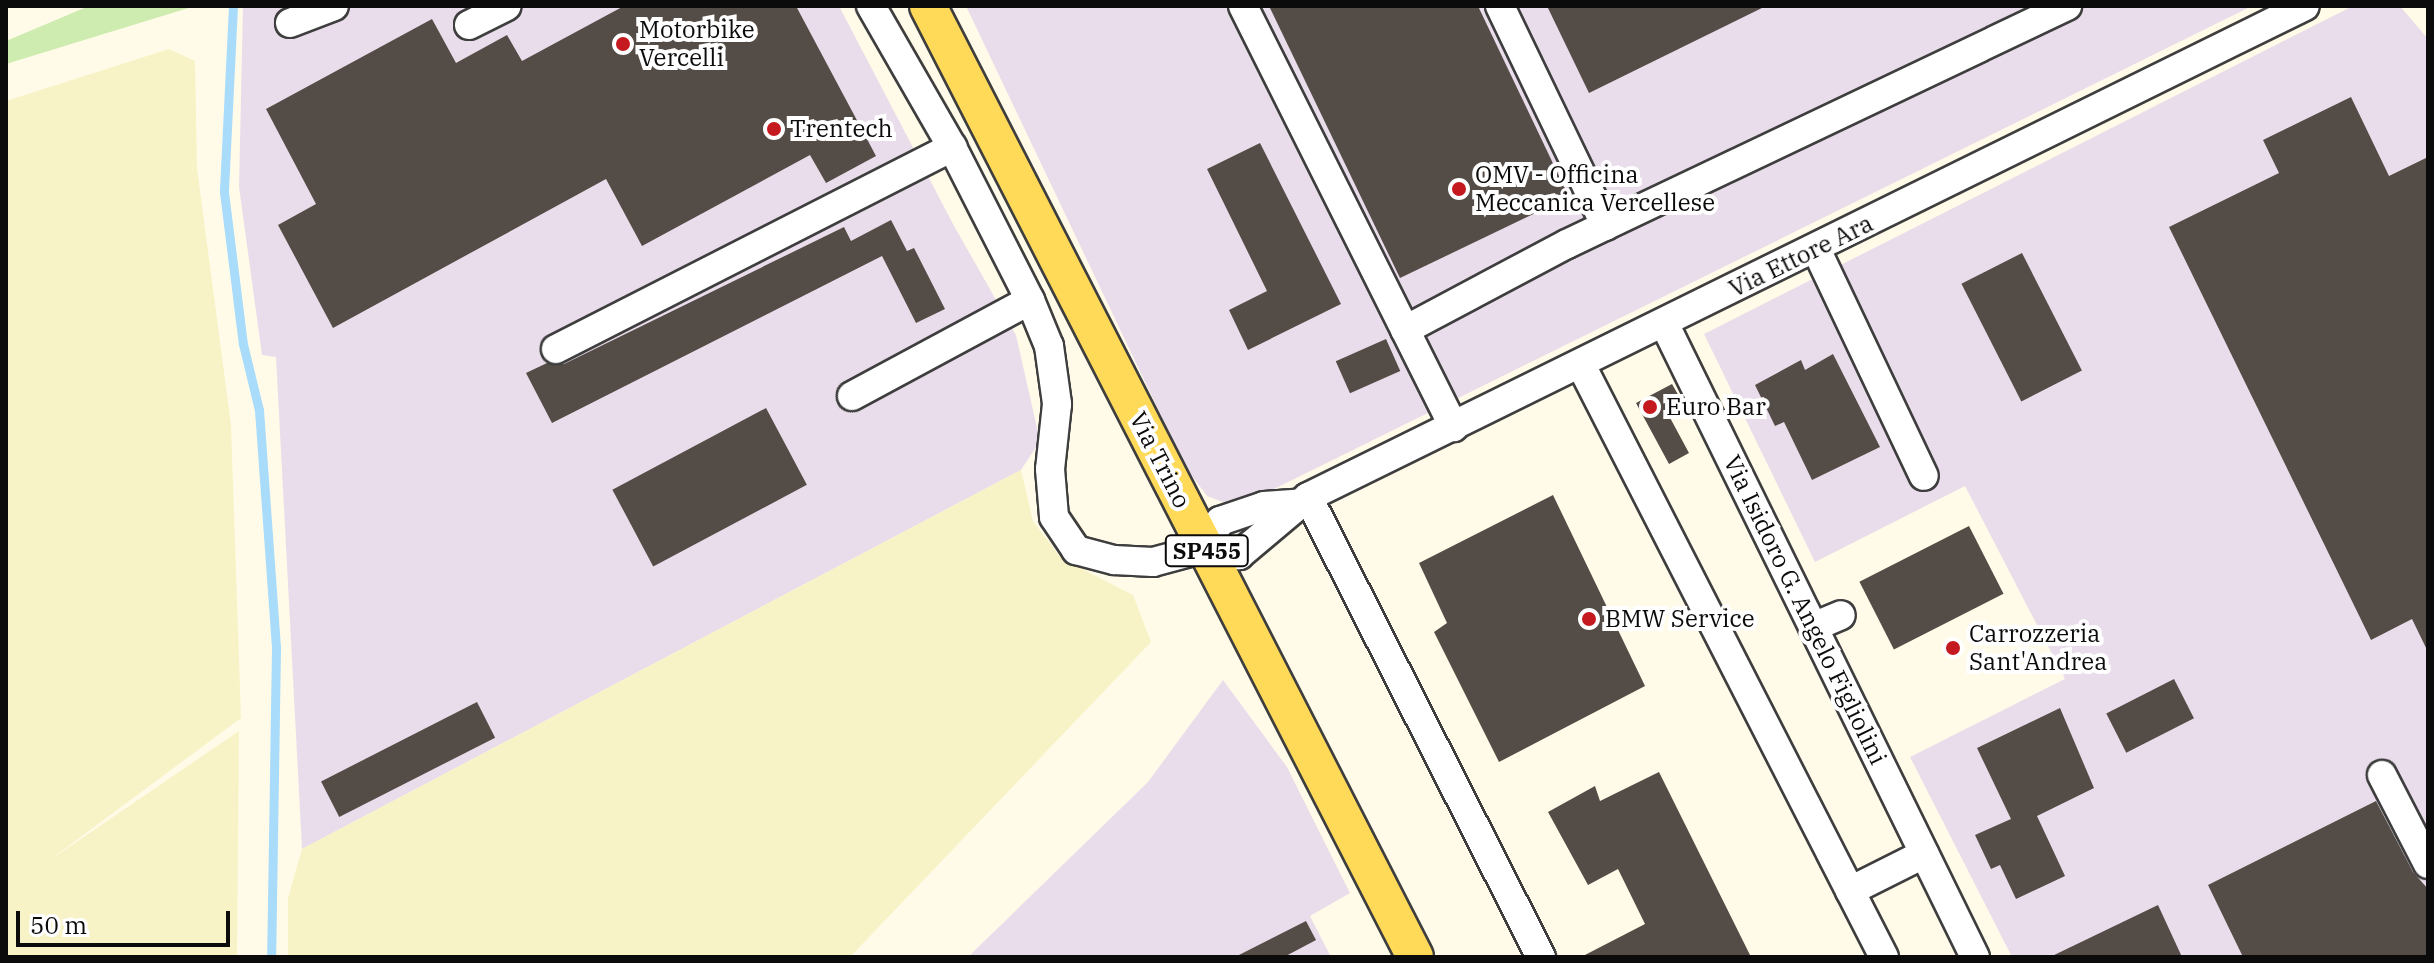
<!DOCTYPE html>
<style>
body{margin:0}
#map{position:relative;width:2434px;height:963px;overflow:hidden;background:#fffbe8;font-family:"IBM Plex Serif",serif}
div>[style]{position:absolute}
.industrial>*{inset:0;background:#eaddeb}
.farmland>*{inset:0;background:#f7f3c7}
.green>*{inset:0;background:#ceecb0}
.stream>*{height:9px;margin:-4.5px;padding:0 4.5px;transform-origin:4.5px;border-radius:4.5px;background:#a9dbfb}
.building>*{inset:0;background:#544c46;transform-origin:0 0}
.roads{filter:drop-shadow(2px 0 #3e3e3e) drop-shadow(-2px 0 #3e3e3e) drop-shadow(0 2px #3e3e3e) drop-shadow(0 -2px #3e3e3e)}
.minor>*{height:28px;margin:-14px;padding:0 14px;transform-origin:14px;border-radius:14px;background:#fff}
.major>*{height:36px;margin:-18px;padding:0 18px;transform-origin:18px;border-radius:18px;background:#ffd958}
.dots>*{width:22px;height:22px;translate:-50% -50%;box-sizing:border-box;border:4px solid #fff;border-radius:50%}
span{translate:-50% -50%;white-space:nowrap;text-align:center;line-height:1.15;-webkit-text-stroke:8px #fff;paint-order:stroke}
.shield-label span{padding:2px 6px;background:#fff;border:2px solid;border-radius:6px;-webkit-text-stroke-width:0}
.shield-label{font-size:22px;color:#0b0b0b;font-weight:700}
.poi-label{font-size:24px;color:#0b0b0b}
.left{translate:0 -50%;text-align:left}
.street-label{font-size:24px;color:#0b0b0b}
.frame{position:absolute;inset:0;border:8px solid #0b0b0b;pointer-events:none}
.scale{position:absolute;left:16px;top:911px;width:214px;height:36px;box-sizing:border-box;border:4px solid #0b0b0b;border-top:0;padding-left:10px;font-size:24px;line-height:28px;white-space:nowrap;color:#0b0b0b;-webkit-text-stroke:6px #fff;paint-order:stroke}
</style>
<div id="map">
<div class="industrial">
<i style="clip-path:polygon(243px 6px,839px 6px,953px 224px,1016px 335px,1040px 441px,1021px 470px,302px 849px,276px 357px,262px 355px,239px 187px)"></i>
<i style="clip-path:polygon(966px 6px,2252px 6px,1266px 493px,1228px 504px,1207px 496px,1186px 468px)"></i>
<i style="clip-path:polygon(2353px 6px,2400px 6px,2428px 39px,2428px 957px,2012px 957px,1910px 757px,2065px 679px,1965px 486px,1815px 562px,1704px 334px)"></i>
<i style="clip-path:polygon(1223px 680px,1287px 767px,1350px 893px,1310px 916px,1331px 957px,968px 957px,1148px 782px)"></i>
</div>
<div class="farmland">
<i style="clip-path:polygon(169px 49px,195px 61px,197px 168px,231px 425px,241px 718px,47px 862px,239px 731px,237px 957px,6px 957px,6px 101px)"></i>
<i style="clip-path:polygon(1021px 470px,1033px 521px,1061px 558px,1133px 595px,1151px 642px,850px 957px,288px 957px,288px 898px,302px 849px)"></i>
</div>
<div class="green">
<i style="clip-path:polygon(89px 6px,195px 6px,6px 64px,6px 41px)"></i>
</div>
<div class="stream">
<i style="left:233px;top:6px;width:186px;rotate:92.8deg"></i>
<i style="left:224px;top:192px;width:153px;rotate:82.9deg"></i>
<i style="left:243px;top:344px;width:68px;rotate:76.4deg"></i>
<i style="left:259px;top:410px;width:239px;rotate:85.9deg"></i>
<i style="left:276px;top:648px;width:309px;rotate:90.9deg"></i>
</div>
<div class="building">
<i style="clip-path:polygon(624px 6px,796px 6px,876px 156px,826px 183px,810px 155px,642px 246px,606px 179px,333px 328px,278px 225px,316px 204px,266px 109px,432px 19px,456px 63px,507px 35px,522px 61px)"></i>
<i style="clip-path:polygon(1269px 6px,1478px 6px,1569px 197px,1400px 278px)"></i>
<i style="clip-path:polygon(1547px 6px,1766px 6px,1589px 93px)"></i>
<i style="clip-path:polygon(2351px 97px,2389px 176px,2428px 157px,2428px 652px,2412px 619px,2371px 640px,2169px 227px,2279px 173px,2263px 140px)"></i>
<i style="clip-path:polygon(1260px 143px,1341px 304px,1248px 350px,1229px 310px,1267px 291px,1207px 169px)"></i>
<i style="clip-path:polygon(891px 220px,907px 251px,914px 248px,945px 309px,916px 323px,882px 256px,552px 423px,526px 373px,547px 363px,564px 364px,844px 227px,851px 241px)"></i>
<i style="left:2022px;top:253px;width:132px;height:68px;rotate:63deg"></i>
<i style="left:1386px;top:339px;width:35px;height:55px;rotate:66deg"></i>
<i style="clip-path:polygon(1833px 354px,1880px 447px,1812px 480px,1784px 422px,1775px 426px,1755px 385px,1801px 360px,1805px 370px)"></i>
<i style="clip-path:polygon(1672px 384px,1684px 405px,1668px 414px,1689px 453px,1669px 464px,1636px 403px)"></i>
<i style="left:766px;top:408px;width:87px;height:174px;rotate:62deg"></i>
<i style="clip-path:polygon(1553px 495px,1645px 686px,1499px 762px,1434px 632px,1447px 623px,1419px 563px)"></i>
<i style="left:1969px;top:526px;width:76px;height:123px;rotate:63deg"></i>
<i style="left:2174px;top:679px;width:44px;height:76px;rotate:63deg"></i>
<i style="left:477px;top:702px;width:40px;height:175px;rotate:63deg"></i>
<i style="clip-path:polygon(2060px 708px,2094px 788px,2037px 816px,2065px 876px,2016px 899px,2000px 865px,1991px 869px,1975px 835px,2011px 819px,1977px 748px)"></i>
<i style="clip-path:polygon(1659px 772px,1751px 957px,1581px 957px,1645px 924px,1618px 869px,1588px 885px,1548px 812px,1595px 786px,1600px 801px)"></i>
<i style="clip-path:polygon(2376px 801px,2413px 872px,2428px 889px,2428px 957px,2243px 957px,2208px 885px)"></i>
<i style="clip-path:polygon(2158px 905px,2182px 957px,2050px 957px)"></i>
<i style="clip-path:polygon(1306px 921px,1316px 940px,1284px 957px,1235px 957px)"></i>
</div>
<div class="roads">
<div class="minor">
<i style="left:871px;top:6px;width:163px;rotate:60.1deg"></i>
<i style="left:952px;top:147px;width:172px;rotate:63deg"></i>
<i style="left:1030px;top:300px;width:50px;rotate:67.6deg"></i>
<i style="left:1049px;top:346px;width:59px;rotate:82.1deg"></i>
<i style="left:1057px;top:404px;width:65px;rotate:96.1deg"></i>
<i style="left:1050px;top:469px;width:48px;rotate:85.2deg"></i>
<i style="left:1054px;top:517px;width:40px;rotate:56deg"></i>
<i style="left:1076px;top:550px;width:39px;rotate:15deg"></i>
<i style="left:1114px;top:560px;width:39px;rotate:3deg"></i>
<i style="left:1153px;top:562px;width:54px;rotate:-15.1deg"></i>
<i style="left:1205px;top:548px;width:35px;rotate:12deg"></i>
<i style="left:1239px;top:555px;width:90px;rotate:-40deg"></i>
<i style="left:1308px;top:497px;width:1111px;rotate:-26.22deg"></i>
<i style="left:1243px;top:6px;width:471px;rotate:63.4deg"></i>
<i style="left:1500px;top:6px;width:244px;rotate:64.3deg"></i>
<i style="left:290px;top:23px;width:47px;rotate:-21.1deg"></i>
<i style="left:469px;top:25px;width:42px;rotate:-26.6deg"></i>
<i style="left:1816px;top:249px;width:251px;rotate:64.6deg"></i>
<i style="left:1664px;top:323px;width:706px;rotate:63.87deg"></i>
<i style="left:1405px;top:330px;width:183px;rotate:-28deg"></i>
<i style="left:1567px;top:244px;width:554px;rotate:-25.45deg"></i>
<i style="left:556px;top:349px;width:445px;rotate:-27deg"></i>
<i style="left:1581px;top:365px;width:665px;rotate:62.9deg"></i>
<i style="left:852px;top:396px;width:202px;rotate:-28.3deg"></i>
<i style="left:1308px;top:497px;width:516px;rotate:63.14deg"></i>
<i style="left:1205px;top:548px;width:31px;rotate:-61deg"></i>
<i style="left:1220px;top:521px;width:46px;rotate:-18.8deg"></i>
<i style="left:1264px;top:506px;width:32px;rotate:-4deg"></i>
<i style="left:1813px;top:627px;width:30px;rotate:-23deg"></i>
<i style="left:2382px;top:775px;width:100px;rotate:62.7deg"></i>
<i style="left:1850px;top:891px;width:83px;rotate:-26.6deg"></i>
</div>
<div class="major">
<i style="left:928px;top:6px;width:1068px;rotate:62.88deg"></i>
</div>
</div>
<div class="dots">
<i style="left:623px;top:44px;background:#c4191f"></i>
<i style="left:774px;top:129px;background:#c4191f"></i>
<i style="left:1459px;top:189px;background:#c4191f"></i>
<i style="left:1650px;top:407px;background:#c4191f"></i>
<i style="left:1589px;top:619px;background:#c4191f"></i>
<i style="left:1953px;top:648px;background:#c4191f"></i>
</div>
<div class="shield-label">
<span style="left:1207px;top:551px">SP455</span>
</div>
<div class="poi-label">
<span class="left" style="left:639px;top:44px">Motorbike<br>Vercelli</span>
<span class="left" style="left:790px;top:129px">Trentech</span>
<span class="left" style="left:1475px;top:189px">OMV - Officina<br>Meccanica Vercellese</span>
<span class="left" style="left:1666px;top:407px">Euro Bar</span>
<span class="left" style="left:1605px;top:619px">BMW Service</span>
<span class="left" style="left:1969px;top:648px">Carrozzeria<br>Sant'Andrea</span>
</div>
<div class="street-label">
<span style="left:1801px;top:256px;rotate:-26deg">Via Ettore Ara</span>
<span style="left:1160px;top:460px;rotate:63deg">Via Trino</span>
<span style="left:1805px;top:610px;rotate:64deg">Via Isidoro G. Angelo Figliolini</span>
</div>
<div class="frame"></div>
<div class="scale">50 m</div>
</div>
